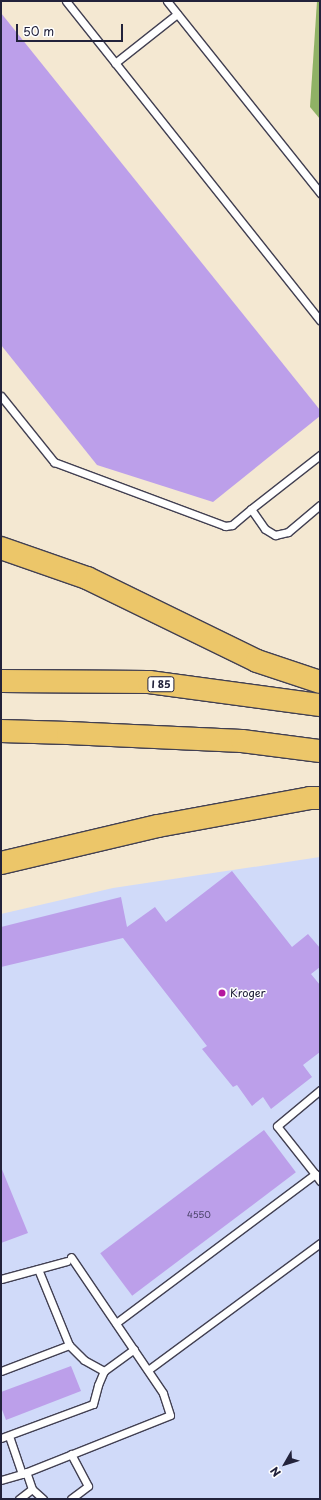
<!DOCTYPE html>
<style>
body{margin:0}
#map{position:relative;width:321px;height:1500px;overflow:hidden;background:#f4e8d2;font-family:"Playpen Sans",sans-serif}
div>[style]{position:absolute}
.built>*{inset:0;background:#d0daf9}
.forest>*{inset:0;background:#8fb165}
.building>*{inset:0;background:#bc9fea;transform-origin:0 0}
.roads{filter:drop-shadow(1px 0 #424052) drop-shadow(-1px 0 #424052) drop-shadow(0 1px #424052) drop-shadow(0 -1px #424052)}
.lane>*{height:7px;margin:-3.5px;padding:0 3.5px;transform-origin:3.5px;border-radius:3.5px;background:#fff}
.highway>*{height:22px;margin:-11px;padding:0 11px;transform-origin:11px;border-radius:11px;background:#ecc669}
.dots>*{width:11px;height:11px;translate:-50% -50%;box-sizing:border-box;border:2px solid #fff;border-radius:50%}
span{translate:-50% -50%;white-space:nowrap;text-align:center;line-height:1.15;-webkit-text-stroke:3px #fff;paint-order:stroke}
.number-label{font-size:9px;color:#484167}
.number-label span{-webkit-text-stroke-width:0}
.shield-label span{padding:1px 3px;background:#fff;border:1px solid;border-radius:3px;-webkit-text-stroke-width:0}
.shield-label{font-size:10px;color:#22223b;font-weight:700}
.poi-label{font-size:11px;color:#22223b}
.left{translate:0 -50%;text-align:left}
.frame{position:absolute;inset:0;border:2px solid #22223b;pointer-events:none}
.north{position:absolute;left:265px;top:1444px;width:40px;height:40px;-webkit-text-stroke:3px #fff;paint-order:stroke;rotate:231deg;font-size:11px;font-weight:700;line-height:16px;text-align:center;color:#22223b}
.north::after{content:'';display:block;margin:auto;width:14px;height:18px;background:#22223b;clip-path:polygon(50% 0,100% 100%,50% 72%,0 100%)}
.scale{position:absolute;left:16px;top:24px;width:107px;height:18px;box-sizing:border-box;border:2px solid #22223b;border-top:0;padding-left:5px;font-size:12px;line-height:14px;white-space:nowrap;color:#22223b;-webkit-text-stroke:3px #fff;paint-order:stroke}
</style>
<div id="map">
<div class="built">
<i style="clip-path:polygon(320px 857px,320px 1499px,1px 1499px,1px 914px,113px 888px)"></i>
</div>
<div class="forest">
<i style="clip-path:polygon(317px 1px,320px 1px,320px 119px,310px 107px)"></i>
</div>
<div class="building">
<i style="clip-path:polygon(1px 13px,320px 410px,320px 416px,213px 502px,97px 465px,1px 345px)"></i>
<i style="clip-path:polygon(232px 871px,292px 947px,308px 934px,320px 948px,320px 967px,311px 974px,320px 985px,320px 1052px,303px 1065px,312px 1077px,271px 1109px,263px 1097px,252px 1106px,237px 1085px,233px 1087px,202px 1049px,207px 1046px,123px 938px,1px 967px,1px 927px,121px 897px,127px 927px,155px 907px,166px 922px)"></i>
<i style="left:264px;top:1130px;width:53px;height:205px;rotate:53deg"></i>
<i style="clip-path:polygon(1px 1167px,28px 1233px,1px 1243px)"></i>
<i style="clip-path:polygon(71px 1366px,81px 1391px,6px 1420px,1px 1407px,1px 1392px)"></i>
</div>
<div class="roads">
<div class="lane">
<i style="left:66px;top:1px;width:408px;rotate:51.5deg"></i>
<i style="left:167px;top:1px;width:246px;rotate:51.4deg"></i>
<i style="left:115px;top:63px;width:79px;rotate:-38.3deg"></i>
<i style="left:1px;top:396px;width:85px;rotate:51.2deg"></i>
<i style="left:54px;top:462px;width:183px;rotate:20.5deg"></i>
<i style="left:225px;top:526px;width:7px;rotate:-8deg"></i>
<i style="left:232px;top:525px;width:25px;rotate:-40deg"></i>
<i style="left:251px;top:509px;width:24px;rotate:55deg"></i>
<i style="left:265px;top:529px;width:12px;rotate:31deg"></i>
<i style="left:275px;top:535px;width:13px;rotate:-13deg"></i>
<i style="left:288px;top:532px;width:42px;rotate:-40.2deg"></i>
<i style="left:251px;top:509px;width:88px;rotate:-38deg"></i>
<i style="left:315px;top:1174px;width:9px;rotate:54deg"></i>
<i style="left:1px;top:1279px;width:68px;rotate:-15.3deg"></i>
<i style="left:116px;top:1323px;width:249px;rotate:-36.8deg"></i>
<i style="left:315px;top:1174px;width:61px;rotate:-128.4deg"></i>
<i style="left:277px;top:1126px;width:56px;rotate:-39.9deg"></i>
<i style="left:69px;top:1345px;width:21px;rotate:45deg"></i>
<i style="left:84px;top:1360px;width:23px;rotate:29deg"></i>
<i style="left:148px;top:1370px;width:214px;rotate:-36.4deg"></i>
<i style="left:1px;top:1371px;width:73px;rotate:-20.9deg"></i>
<i style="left:69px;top:1345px;width:82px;rotate:-112.2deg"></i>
<i style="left:9px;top:1436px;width:40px;rotate:71.1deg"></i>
<i style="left:1px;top:1438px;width:98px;rotate:-20.3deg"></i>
<i style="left:93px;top:1404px;width:20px;rotate:-75deg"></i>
<i style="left:98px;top:1385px;width:15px;rotate:-67deg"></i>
<i style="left:104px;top:1371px;width:37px;rotate:-36deg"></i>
<i style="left:71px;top:1454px;width:36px;rotate:62deg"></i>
<i style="left:88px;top:1486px;width:21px;rotate:143deg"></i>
<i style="left:1px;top:1480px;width:22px;rotate:-16deg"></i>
<i style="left:22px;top:1474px;width:159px;rotate:-21.7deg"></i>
<i style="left:170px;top:1415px;width:23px;rotate:-108deg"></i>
<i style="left:163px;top:1393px;width:164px;rotate:-124.1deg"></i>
<i style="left:32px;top:1489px;width:15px;rotate:42deg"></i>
<i style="left:19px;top:1499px;width:16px;rotate:-38deg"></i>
<i style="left:32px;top:1489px;width:18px;rotate:-109deg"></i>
</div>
<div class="highway">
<i style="left:1px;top:548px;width:91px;rotate:19.2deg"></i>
<i style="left:87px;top:578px;width:189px;rotate:26deg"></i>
<i style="left:257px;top:661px;width:66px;rotate:18.4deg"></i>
<i style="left:1px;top:681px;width:148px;rotate:0.4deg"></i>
<i style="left:149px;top:682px;width:173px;rotate:7.7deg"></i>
<i style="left:1px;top:731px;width:67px;rotate:1.7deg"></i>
<i style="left:68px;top:733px;width:174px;rotate:2.6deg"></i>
<i style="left:242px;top:741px;width:79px;rotate:7.3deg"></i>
<i style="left:1px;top:863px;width:161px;rotate:-13.3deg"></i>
<i style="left:158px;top:826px;width:155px;rotate:-10.4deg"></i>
<i style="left:310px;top:798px;width:10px"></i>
</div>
</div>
<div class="dots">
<i style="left:222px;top:993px;background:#b5179e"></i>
</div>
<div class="number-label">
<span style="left:199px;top:1214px">4550</span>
</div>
<div class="shield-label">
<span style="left:161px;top:684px">I 85</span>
</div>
<div class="poi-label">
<span class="left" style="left:230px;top:993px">Kroger</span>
</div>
<div class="frame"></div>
<div class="north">N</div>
<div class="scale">50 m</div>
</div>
